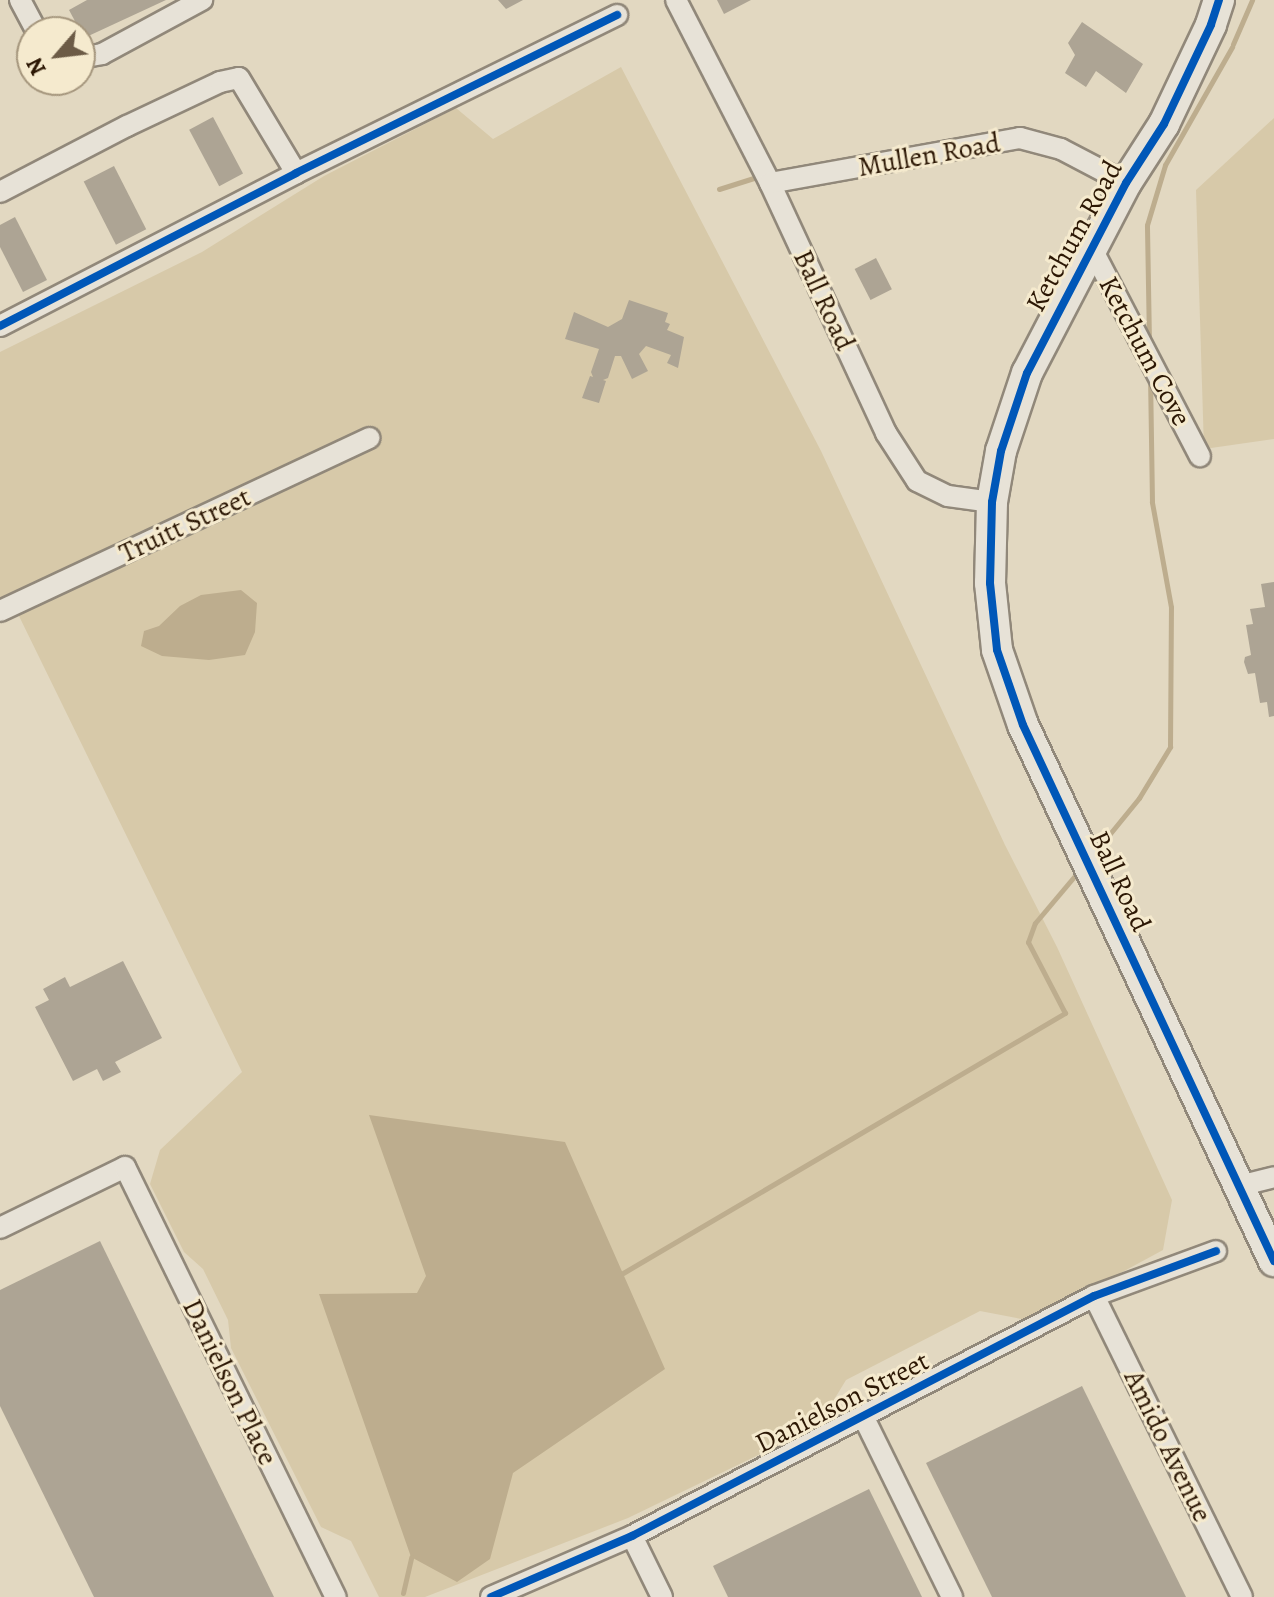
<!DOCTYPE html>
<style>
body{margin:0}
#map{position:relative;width:1274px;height:1597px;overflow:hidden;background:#e2d8c1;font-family:Alegreya,serif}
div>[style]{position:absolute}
.green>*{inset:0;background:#d7c9a9}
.water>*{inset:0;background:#bdad8e}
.stream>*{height:5px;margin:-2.5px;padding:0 2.5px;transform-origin:2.5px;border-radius:2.5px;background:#bdad8e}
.building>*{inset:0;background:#ada494;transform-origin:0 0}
.roads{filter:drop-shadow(2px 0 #91887a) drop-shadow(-2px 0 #91887a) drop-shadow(0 2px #91887a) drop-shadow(0 -2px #91887a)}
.street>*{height:20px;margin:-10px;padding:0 10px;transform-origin:10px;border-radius:10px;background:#e7e2d7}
.secondary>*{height:30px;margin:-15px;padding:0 15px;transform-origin:15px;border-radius:15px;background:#e7e2d7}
.cycleway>*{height:8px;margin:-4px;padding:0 4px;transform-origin:4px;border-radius:4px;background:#0057b8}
span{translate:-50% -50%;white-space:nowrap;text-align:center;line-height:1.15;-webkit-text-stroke:6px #f5eace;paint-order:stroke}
.street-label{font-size:28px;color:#2c1704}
.north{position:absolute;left:16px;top:16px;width:80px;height:80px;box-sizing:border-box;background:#f5eace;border:2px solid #a5967d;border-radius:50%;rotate:242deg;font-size:22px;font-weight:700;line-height:32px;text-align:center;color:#2c1704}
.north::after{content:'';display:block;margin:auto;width:28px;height:36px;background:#6c5b46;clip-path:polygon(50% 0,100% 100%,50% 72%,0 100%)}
</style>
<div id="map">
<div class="green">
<i style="clip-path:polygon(621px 67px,821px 451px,1005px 845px,1057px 947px,1172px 1200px,1163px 1250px,1032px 1321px,980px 1311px,846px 1380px,818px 1426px,628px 1518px,425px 1597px,379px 1597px,351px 1541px,321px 1527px,231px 1348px,228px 1320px,203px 1269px,184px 1252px,150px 1184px,160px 1150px,242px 1072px,18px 614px,0 620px,0 352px,202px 252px,324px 176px,456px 108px,493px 139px)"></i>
<i style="clip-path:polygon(1274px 118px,1274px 439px,1204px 449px,1196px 190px)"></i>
</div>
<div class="water">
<i style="clip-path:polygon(241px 590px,257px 603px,255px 632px,245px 655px,209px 660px,162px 656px,141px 646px,144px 631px,159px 626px,180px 606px,201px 595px)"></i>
<i style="clip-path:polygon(369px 1115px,565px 1142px,665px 1369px,513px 1473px,490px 1559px,457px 1582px,411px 1557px,319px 1294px,417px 1293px,426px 1276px)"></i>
</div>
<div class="stream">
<i style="left:1233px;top:44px;width:48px;rotate:-66.6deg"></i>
<i style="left:719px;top:189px;width:43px;rotate:-17.6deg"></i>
<i style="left:1149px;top:342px;width:117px;rotate:-91deg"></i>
<i style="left:1147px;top:225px;width:63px;rotate:-73.3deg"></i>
<i style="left:1165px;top:165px;width:136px;rotate:-60.4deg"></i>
<i style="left:1095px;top:852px;width:70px;rotate:-50.8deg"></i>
<i style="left:1139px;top:798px;width:60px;rotate:-58.7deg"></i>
<i style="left:1170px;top:747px;width:140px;rotate:-89.6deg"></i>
<i style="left:1171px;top:607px;width:107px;rotate:-100.3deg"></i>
<i style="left:1152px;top:502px;width:126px;rotate:-90.9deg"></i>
<i style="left:623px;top:1273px;width:513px;rotate:-30.47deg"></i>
<i style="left:1065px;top:1013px;width:80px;rotate:-117.5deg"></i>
<i style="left:1028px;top:942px;width:20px;rotate:-70deg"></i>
<i style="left:1035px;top:923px;width:67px;rotate:-49.9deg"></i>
<i style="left:403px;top:1593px;width:37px;rotate:-77deg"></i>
</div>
<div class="building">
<i style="clip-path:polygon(87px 0,166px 0,84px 38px,69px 10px)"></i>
<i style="clip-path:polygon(498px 0,523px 0,506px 9px)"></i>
<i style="clip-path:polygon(717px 0,751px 0,724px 14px)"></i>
<i style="clip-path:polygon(1082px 22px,1143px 64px,1126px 93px,1096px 71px,1086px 87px,1065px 73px,1075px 55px,1068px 43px)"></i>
<i style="left:213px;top:117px;width:64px;height:27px;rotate:62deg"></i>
<i style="left:114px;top:166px;width:71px;height:34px;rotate:63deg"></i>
<i style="clip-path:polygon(15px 217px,47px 280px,23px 292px,0 247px,0 225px)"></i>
<i style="left:876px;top:258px;width:35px;height:24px;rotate:63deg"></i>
<i style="clip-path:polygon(629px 300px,668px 313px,665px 322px,670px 324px,667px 330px,684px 337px,678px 368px,667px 363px,671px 355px,646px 346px,639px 354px,648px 371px,632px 379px,621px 356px,615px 356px,608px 378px,603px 380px,606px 381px,599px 403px,582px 398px,590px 376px,593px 377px,591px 372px,599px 349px,565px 339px,574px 312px,608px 327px,622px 319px)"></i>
<i style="clip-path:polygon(1274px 582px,1274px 716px,1269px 717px,1267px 702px,1260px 703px,1255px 673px,1248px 674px,1244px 662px,1245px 657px,1251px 655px,1246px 625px,1253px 624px,1250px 609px,1265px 607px,1261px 584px)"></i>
<i style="clip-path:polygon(123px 961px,162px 1038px,115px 1062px,121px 1072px,103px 1081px,97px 1069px,73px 1081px,35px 1007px,49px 1000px,43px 989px,65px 977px,70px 987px)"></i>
<i style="clip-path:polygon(100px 1241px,274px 1597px,94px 1597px,0 1406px,0 1290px)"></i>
<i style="clip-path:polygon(1082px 1386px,1186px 1597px,992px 1597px,926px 1463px)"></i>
<i style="clip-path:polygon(869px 1489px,922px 1597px,728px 1597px,713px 1566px)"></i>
</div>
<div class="roads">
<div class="street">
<i style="left:20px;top:0;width:36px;rotate:62deg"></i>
<i style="left:676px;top:0;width:206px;rotate:62.8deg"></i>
<i style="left:770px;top:183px;width:276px;rotate:65.1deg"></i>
<i style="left:886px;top:433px;width:57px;rotate:57.1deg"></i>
<i style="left:917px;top:481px;width:34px;rotate:26deg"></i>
<i style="left:948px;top:496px;width:44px;rotate:7.8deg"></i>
<i style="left:80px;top:58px;width:22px;rotate:-10deg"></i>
<i style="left:102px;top:54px;width:114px;rotate:-28.4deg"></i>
<i style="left:770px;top:183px;width:254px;rotate:-10.2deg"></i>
<i style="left:1020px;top:138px;width:42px;rotate:15deg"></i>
<i style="left:1061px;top:149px;width:73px;rotate:27.6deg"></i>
<i style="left:0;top:192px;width:143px;rotate:-27.5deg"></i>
<i style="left:127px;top:126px;width:103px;rotate:-25.3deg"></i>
<i style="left:220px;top:82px;width:19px;rotate:-12deg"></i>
<i style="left:239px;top:78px;width:111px;rotate:59deg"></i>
<i style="left:1091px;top:247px;width:236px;rotate:62.5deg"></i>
<i style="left:0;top:326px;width:333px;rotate:-27.3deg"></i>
<i style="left:296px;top:173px;width:358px;rotate:-26.2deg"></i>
<i style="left:0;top:611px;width:408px;rotate:-25.1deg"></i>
<i style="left:1239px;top:1186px;width:36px;rotate:-14deg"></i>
<i style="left:0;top:1228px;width:139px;rotate:-26deg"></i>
<i style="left:125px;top:1167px;width:479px;rotate:63.9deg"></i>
<i style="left:1094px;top:1296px;width:335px;rotate:63.8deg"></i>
<i style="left:863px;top:1416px;width:202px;rotate:63.8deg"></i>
<i style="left:632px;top:1536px;width:68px;rotate:63.8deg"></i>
<i style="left:491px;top:1597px;width:154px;rotate:-23.4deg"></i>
<i style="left:632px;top:1536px;width:521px;rotate:-27.45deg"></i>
<i style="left:1094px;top:1296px;width:130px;rotate:-20.2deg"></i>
</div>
<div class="secondary">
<i style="left:1219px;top:0;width:26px;rotate:108deg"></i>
<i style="left:1211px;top:25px;width:110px;rotate:115.4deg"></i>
<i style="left:1164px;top:124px;width:70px;rotate:122.8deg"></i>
<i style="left:1126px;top:183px;width:214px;rotate:117.5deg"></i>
<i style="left:1027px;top:373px;width:82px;rotate:108.4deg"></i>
<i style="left:1001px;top:451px;width:52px;rotate:100deg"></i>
<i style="left:992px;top:502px;width:81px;rotate:91.4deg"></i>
<i style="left:990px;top:583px;width:67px;rotate:84deg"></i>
<i style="left:997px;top:650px;width:79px;rotate:70.9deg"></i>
<i style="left:1023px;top:725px;width:592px;rotate:64.91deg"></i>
</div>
</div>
<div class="cycleway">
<i style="left:1219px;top:0;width:26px;rotate:108deg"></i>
<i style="left:1211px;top:25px;width:110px;rotate:115.4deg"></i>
<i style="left:1164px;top:124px;width:70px;rotate:122.8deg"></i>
<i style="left:1126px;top:183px;width:214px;rotate:117.5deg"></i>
<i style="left:1027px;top:373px;width:82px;rotate:108.4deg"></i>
<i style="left:1001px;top:451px;width:52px;rotate:100deg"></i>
<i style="left:992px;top:502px;width:81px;rotate:91.4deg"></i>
<i style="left:990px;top:583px;width:67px;rotate:84deg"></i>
<i style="left:997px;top:650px;width:79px;rotate:70.9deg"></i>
<i style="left:1023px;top:725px;width:592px;rotate:64.91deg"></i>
<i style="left:0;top:326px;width:333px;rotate:-27.3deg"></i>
<i style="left:296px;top:173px;width:358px;rotate:-26.2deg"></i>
<i style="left:491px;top:1597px;width:154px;rotate:-23.4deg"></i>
<i style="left:632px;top:1536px;width:521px;rotate:-27.45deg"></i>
<i style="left:1094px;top:1296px;width:130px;rotate:-20.2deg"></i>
</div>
<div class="street-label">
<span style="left:929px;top:155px;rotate:-10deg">Mullen Road</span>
<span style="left:1074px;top:236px;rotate:-61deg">Ketchum Road</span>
<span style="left:824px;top:300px;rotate:65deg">Ball Road</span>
<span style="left:1145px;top:351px;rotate:62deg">Ketchum Cove</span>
<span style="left:185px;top:525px;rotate:-25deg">Truitt Street</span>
<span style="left:1120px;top:881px;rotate:65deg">Ball Road</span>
<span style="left:230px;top:1382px;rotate:64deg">Danielson Place</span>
<span style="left:842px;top:1402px;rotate:-27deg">Danielson Street</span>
<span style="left:1168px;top:1446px;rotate:64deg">Amido Avenue</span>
</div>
<div class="north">N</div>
</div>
